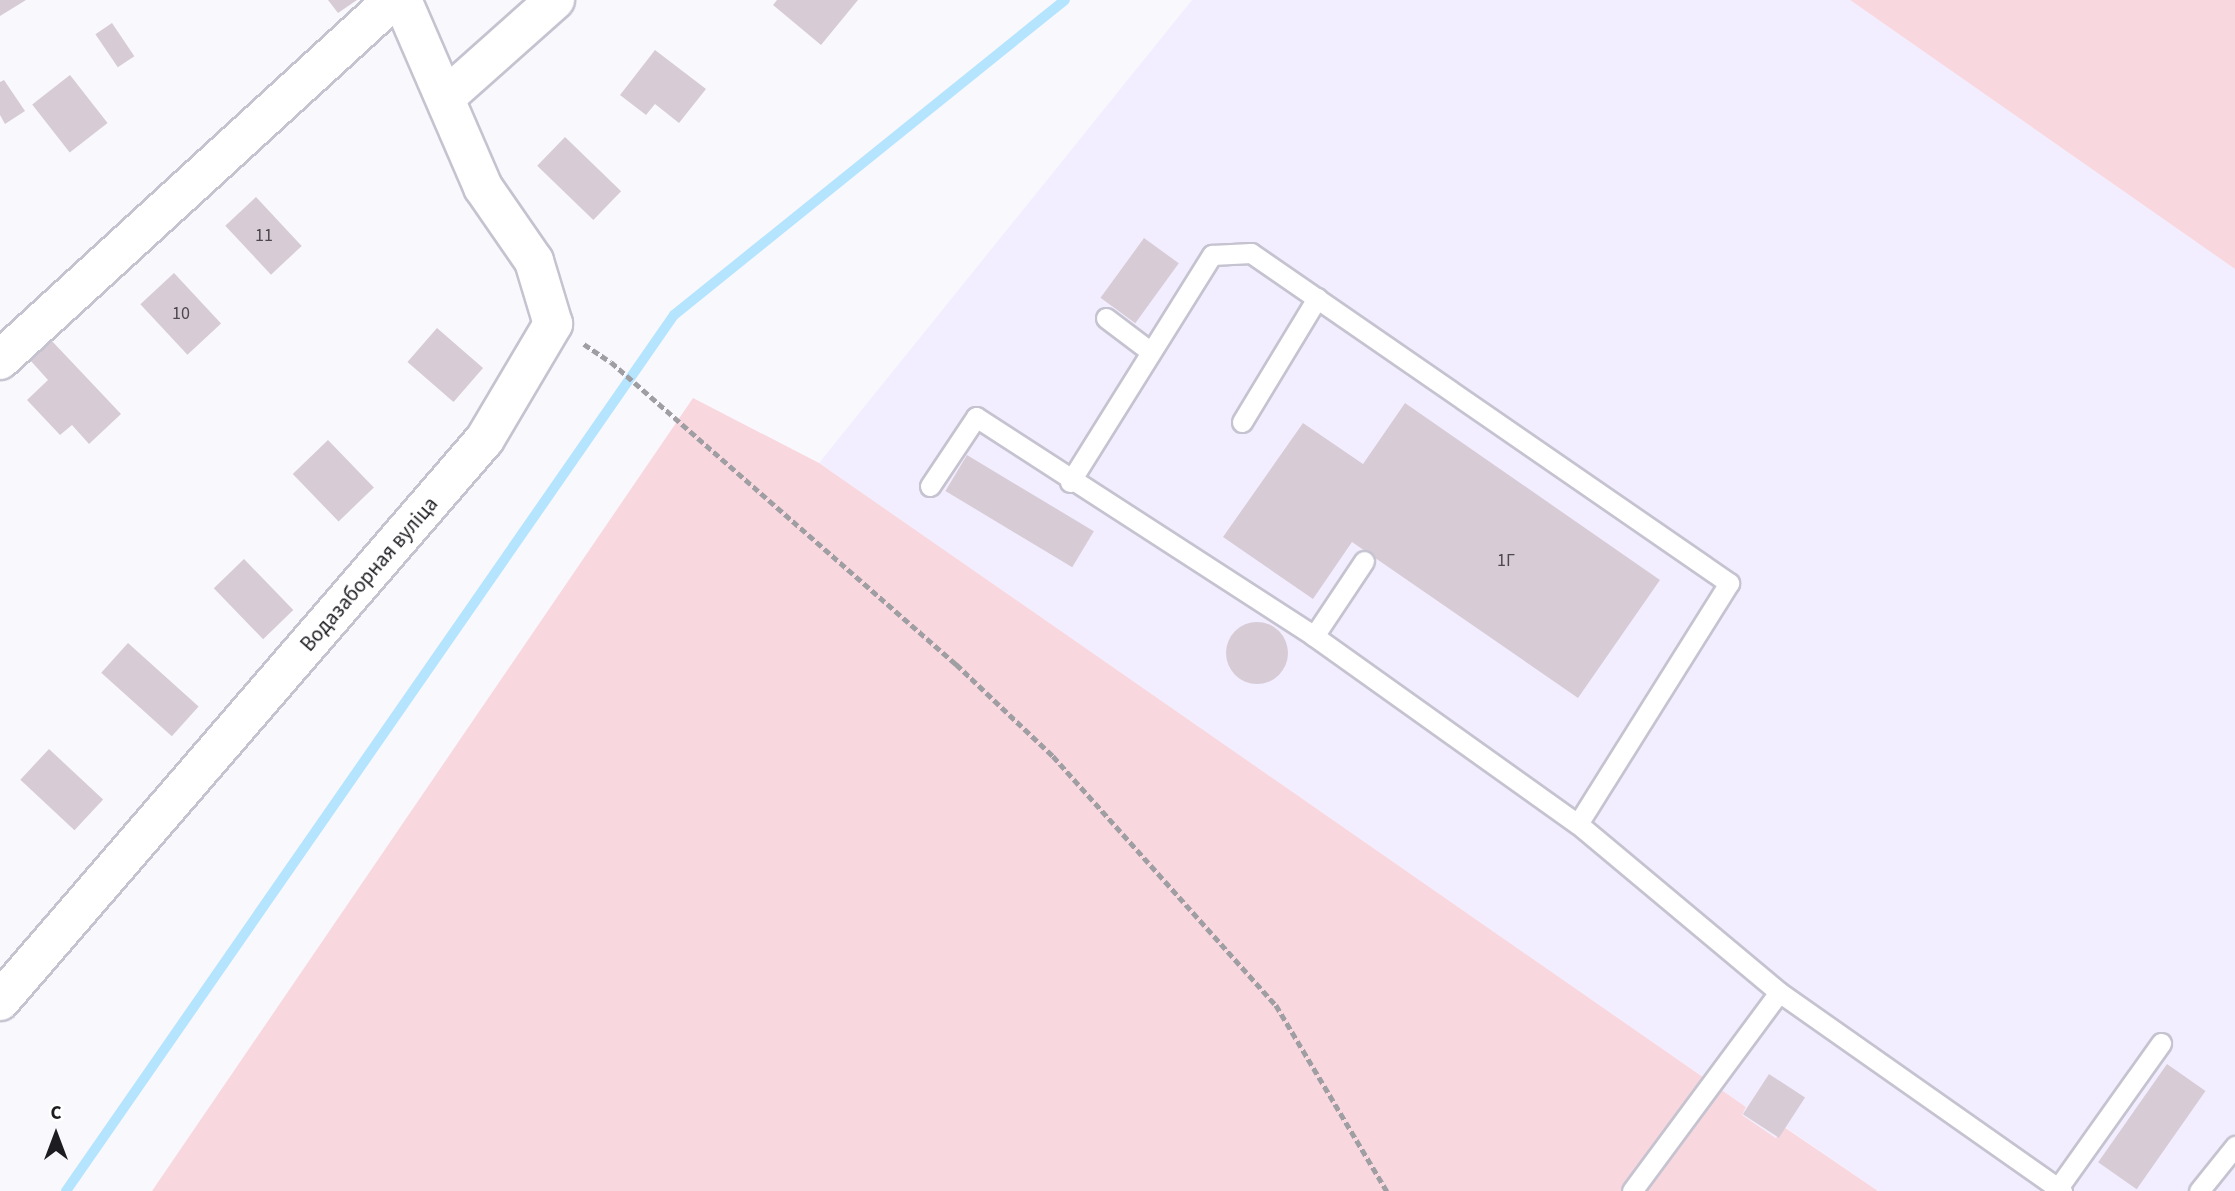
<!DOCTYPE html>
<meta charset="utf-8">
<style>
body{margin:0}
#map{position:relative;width:2235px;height:1191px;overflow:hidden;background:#f9f8fd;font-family:"Source Sans 3",sans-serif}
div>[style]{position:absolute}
.built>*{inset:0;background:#f3eeff}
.green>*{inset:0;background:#f8d8de}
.stream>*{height:10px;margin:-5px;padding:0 5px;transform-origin:5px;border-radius:5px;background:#b4e4fe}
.building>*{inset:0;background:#d7ccd5;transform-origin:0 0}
.round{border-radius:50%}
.path>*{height:4.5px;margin-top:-2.25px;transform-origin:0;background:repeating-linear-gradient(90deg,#9f9ea3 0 7px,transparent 0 10.5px)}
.roads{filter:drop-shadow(2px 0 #c6c3d0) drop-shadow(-2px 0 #c6c3d0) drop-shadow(0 2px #c6c3d0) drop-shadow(0 -2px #c6c3d0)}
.service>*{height:19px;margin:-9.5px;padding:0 9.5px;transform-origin:9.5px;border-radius:9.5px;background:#fff}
.minor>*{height:38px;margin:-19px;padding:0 19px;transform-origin:19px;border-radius:19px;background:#fff}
span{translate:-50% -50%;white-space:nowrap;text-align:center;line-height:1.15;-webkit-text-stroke:6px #fff;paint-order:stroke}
.number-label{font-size:18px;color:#4c484e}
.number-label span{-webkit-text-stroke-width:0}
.street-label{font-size:21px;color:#1d1c21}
.north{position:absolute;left:21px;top:1100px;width:70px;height:70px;-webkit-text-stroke:5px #fff;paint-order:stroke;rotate:0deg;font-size:19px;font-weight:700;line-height:28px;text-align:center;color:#1d1c21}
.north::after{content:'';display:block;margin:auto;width:24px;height:32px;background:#1d1c21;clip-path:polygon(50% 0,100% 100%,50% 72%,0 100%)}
</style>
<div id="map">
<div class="built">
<i style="clip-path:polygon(1192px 0,1850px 0,2235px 269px,2235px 1191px,1878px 1191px,1785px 1127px,1777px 1138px,1741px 1115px,1746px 1107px,819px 463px)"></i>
</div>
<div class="green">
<i style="clip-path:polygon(1850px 0,2235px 0,2235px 269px)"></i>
<i style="clip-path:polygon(693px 398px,819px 463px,1746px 1107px,1742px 1115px,1776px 1138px,1784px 1127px,1878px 1191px,152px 1191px)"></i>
</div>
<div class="stream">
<i style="left:66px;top:1191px;width:1066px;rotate:-55.24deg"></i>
<i style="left:674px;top:315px;width:502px;rotate:-38.86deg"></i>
</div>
<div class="building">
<i style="clip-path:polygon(0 0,26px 0,0 16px)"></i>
<i style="clip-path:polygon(328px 0,357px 0,338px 13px)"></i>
<i style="clip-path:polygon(777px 0,858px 0,821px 45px,773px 5px)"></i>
<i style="left:112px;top:23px;width:40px;height:20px;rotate:56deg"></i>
<i style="clip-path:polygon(655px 50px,706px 89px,679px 123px,655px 104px,646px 115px,620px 95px)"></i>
<i style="left:70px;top:75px;width:61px;height:48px;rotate:52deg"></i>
<i style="clip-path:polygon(4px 80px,25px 111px,5px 124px,0 115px,0 82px)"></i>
<i style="left:565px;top:137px;width:78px;height:40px;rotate:44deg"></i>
<i style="left:256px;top:197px;width:67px;height:42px;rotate:47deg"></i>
<i style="left:1144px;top:238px;width:43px;height:74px;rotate:36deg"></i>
<i style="left:174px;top:273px;width:69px;height:46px;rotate:47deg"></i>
<i style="left:437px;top:328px;width:61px;height:45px;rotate:41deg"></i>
<i style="clip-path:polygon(51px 340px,121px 414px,89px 444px,72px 425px,60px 435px,27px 400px,48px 380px,30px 360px)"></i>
<i style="clip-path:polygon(1405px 403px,1660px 580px,1578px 698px,1352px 542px,1313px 599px,1223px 537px,1303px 423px,1363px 464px)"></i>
<i style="left:328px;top:440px;width:66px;height:49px;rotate:46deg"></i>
<i style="left:967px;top:455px;width:148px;height:42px;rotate:31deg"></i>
<i style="left:244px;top:559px;width:71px;height:42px;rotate:46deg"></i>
<i class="round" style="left:1226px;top:622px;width:62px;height:62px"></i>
<i style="left:128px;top:643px;width:95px;height:40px;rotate:42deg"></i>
<i style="left:49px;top:749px;width:74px;height:42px;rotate:43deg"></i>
<i style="left:2167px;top:1064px;width:47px;height:120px;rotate:35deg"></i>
<i style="left:1769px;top:1074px;width:43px;height:48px;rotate:33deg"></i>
</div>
<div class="path">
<i style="left:584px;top:344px;width:32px;rotate:34deg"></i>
<i style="left:611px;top:362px;width:459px;rotate:41.2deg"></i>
<i style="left:956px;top:664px;width:134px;rotate:43.5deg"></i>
<i style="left:1053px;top:756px;width:334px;rotate:48.2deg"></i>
<i style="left:1276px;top:1005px;width:217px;rotate:59.2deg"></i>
</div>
<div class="roads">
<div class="service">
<i style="left:1106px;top:318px;width:56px;rotate:37.1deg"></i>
<i style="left:1242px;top:422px;width:145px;rotate:-58.8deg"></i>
<i style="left:1070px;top:482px;width:268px;rotate:-58deg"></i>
<i style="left:1212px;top:255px;width:39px;rotate:-3deg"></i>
<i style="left:1251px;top:253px;width:581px;rotate:34.62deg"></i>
<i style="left:1729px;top:583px;width:284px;rotate:122.1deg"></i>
<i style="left:930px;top:486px;width:83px;rotate:-56.3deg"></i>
<i style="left:976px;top:417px;width:403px;rotate:32.9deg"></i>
<i style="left:1314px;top:636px;width:324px;rotate:35.5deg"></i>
<i style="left:1578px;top:824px;width:262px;rotate:39.9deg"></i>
<i style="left:1779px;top:992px;width:346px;rotate:35.1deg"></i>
<i style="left:1314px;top:636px;width:90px;rotate:-56.3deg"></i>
<i style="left:2058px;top:1188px;width:178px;rotate:-54.6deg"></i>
<i style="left:1632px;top:1191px;width:247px;rotate:-53.5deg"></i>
<i style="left:2199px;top:1191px;width:58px;rotate:-51.3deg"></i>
</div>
<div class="minor">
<i style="left:446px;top:97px;width:146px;rotate:-41.7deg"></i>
<i style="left:0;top:360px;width:533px;rotate:-42.49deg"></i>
<i style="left:0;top:1001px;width:742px;rotate:-49.21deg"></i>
<i style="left:485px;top:439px;width:134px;rotate:-59.4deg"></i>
<i style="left:553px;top:324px;width:66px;rotate:-106.8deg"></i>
<i style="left:534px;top:261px;width:90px;rotate:-124.6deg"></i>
<i style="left:483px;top:187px;width:204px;rotate:-113.4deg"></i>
</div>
</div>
<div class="number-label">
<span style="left:264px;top:236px">11</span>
<span style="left:181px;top:314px">10</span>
<span style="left:1506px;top:561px">1Г</span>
</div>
<div class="street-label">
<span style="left:369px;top:574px;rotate:-49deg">Водазаборная вуліца</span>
</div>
<div class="north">С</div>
</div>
